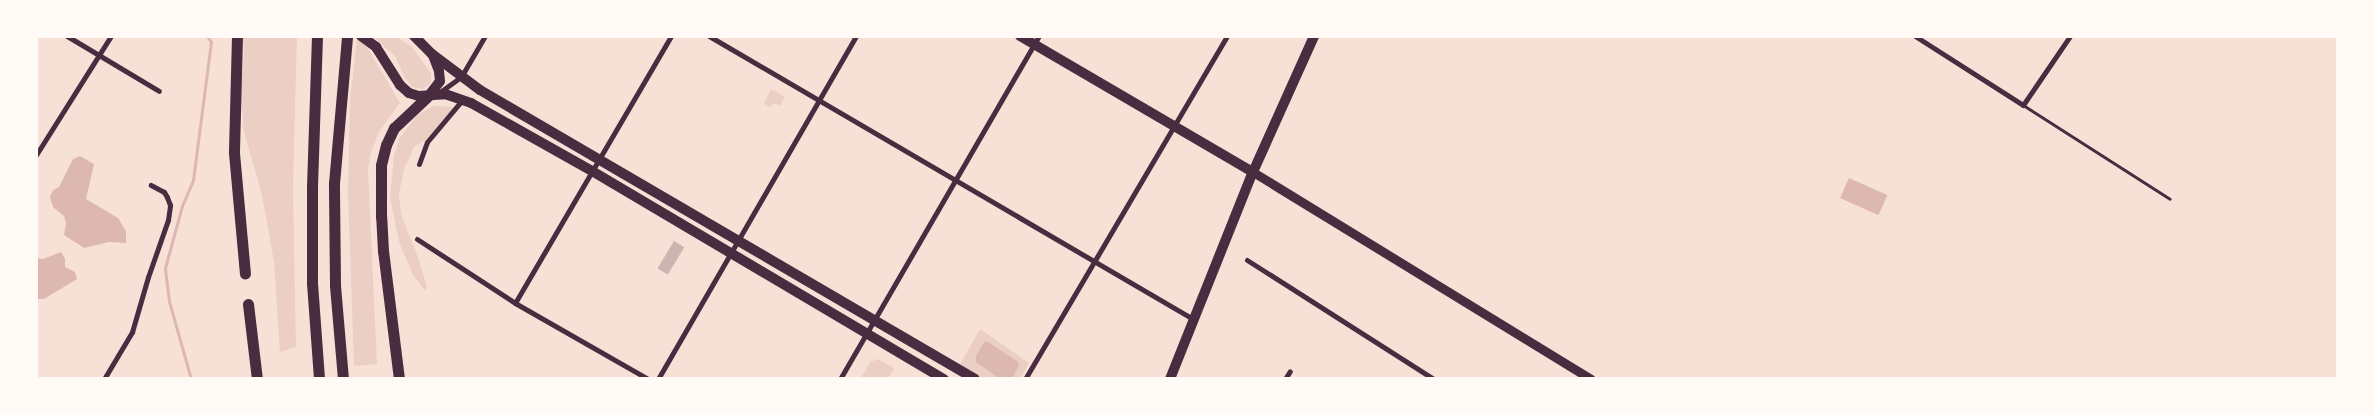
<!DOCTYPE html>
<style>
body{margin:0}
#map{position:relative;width:2374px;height:415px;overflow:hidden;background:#f7e1d7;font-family:Manrope,sans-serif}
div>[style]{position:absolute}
.green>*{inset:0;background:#ebcfc5}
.water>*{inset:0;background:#dcb8b0;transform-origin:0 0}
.stream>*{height:3px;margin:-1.5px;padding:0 1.5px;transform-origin:1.5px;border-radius:1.5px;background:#dcb8b0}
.building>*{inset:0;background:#ccb4b1;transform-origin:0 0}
.service>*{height:3px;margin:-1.5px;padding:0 1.5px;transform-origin:1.5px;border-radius:1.5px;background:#4a2c40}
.minor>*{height:5px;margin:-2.5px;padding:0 2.5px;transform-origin:2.5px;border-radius:2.5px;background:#4a2c40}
.secondary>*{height:9px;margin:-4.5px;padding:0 4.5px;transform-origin:4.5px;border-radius:4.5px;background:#4a2c40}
.primary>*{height:10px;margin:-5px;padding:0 5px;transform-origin:5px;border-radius:5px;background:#4a2c40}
.motorway>*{height:11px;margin:-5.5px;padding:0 5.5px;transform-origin:5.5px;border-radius:5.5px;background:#4a2c40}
span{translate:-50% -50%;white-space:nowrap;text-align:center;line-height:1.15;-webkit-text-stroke:5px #fffaf5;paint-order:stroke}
.frame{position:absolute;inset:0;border:38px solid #fffaf5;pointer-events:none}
</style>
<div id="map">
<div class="green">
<i style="clip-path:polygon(243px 36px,297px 36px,293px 189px,296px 347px,280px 352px,274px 262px,262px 195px,244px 132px,241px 98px,244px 50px)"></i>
<i style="clip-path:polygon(372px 36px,396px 36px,412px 47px,431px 73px,431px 83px,423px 89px,412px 87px,404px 76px,395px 56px)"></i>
<i style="clip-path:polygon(357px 38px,367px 47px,400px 103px,379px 132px,371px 152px,368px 169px,377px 364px,354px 366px,348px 193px,350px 100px)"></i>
<i style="clip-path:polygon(771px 89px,785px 97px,780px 106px,774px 103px,770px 107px,764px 104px)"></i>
<i style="clip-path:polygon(434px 106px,454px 107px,427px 139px,414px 147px,404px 169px,399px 194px,401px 214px,419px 260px,427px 287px,425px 291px,413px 275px,399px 242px,390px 197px,394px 156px,399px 139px,418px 114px)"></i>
<i style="clip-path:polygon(980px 329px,1029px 363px,1020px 379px,984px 379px,960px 364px)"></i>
<i style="clip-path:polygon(878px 359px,894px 368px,888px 379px,861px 378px,870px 362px)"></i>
</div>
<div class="water">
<i style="clip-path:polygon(80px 156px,94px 164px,86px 199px,118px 218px,126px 231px,126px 243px,109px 242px,84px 248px,64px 235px,66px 223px,64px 216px,53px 207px,50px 197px,53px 190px,59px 187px,73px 159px)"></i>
<i style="left:1849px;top:178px;width:42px;height:22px;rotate:24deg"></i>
<i style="clip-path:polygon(61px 252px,65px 259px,65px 267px,75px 272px,77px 279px,44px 299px,36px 299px,36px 258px,43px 259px)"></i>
<i style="clip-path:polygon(984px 342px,988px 342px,1018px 362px,1019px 365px,1012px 379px,1000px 379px,976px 362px,976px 356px)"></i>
</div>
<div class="stream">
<i style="left:191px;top:379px;width:81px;rotate:-105.8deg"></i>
<i style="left:169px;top:301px;width:33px;rotate:-97deg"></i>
<i style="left:165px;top:268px;width:64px;rotate:-74.7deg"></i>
<i style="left:182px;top:206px;width:28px;rotate:-67deg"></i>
<i style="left:193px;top:180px;width:139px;rotate:-82.6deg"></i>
<i style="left:211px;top:42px;width:7px;rotate:-124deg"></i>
</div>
<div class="building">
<i style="left:674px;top:241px;width:12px;height:32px;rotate:31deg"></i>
</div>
<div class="service">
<i style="left:2023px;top:105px;width:174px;rotate:32.6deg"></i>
</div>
<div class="minor">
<i style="left:67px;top:36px;width:107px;rotate:30.9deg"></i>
<i style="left:709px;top:36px;width:561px;rotate:30.32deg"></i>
<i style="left:1915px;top:36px;width:128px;rotate:32.6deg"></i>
<i style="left:2023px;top:105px;width:83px;rotate:-55.7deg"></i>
<i style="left:440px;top:92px;width:26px;rotate:-36deg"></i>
<i style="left:461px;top:77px;width:48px;rotate:-59.7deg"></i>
<i style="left:36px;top:155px;width:141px;rotate:-57.8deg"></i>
<i style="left:419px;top:164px;width:23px;rotate:-70deg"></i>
<i style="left:427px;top:142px;width:56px;rotate:-50.1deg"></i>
<i style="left:417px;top:239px;width:117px;rotate:33.1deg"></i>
<i style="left:515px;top:303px;width:153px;rotate:29.7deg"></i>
<i style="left:1247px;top:260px;width:222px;rotate:32.5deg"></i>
<i style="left:515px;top:303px;width:309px;rotate:-59.7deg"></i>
<i style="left:104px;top:379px;width:55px;rotate:-59.2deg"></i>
<i style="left:132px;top:332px;width:57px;rotate:-73.8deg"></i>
<i style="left:148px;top:277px;width:60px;rotate:-70.7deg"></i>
<i style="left:168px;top:220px;width:15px;rotate:-82deg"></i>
<i style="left:170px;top:205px;width:9px;rotate:-111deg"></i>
<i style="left:167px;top:197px;width:6px;rotate:-121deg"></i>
<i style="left:164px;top:192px;width:15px;rotate:-152deg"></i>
<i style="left:658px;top:379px;width:396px;rotate:-60deg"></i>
<i style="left:840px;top:379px;width:397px;rotate:-59.9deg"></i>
<i style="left:1025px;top:379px;width:398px;rotate:-59.5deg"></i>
<i style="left:1285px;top:379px;width:9px;rotate:-58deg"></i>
</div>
<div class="secondary">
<i style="left:1253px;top:172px;width:396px;rotate:31.5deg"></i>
</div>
<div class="primary">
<i style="left:361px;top:36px;width:19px;rotate:36deg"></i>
<i style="left:376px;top:47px;width:45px;rotate:57.7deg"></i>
<i style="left:400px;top:85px;width:12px;rotate:42deg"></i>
<i style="left:409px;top:93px;width:10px;rotate:17deg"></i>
<i style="left:419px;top:96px;width:26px;rotate:-4deg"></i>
<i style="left:445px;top:94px;width:28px;rotate:19deg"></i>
<i style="left:471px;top:103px;width:139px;rotate:29.3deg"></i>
<i style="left:592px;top:171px;width:409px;rotate:30.6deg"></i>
<i style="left:414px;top:36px;width:25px;rotate:45deg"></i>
<i style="left:432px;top:54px;width:60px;rotate:36.9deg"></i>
<i style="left:480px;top:90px;width:573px;rotate:30.28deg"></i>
<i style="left:1020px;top:36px;width:270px;rotate:30.3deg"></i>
<i style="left:430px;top:94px;width:16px;rotate:-52deg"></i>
<i style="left:440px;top:81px;width:10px;rotate:-96deg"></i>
<i style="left:439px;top:71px;width:17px;rotate:-111deg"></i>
<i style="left:1170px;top:379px;width:223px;rotate:-68.2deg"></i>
<i style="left:1253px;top:172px;width:149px;rotate:-65.8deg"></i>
</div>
<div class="motorway">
<i style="left:237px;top:36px;width:117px;rotate:91.5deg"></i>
<i style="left:234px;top:153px;width:121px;rotate:84.8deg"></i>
<i style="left:317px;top:36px;width:151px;rotate:91.9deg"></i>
<i style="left:312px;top:187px;width:96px;rotate:90deg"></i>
<i style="left:312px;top:283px;width:96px;rotate:85.8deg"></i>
<i style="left:248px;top:304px;width:76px;rotate:83.2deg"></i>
<i style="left:343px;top:379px;width:94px;rotate:-94.9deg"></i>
<i style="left:335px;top:285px;width:102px;rotate:-90.6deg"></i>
<i style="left:334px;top:183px;width:148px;rotate:-84.9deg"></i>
<i style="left:399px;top:379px;width:129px;rotate:-97.1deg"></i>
<i style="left:383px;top:251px;width:34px;rotate:-93deg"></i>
<i style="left:381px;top:217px;width:52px;rotate:-90deg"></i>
<i style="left:381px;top:165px;width:21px;rotate:-76deg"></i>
<i style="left:386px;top:145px;width:19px;rotate:-65deg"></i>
<i style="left:394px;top:128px;width:50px;rotate:-43.4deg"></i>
</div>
<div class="frame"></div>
</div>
